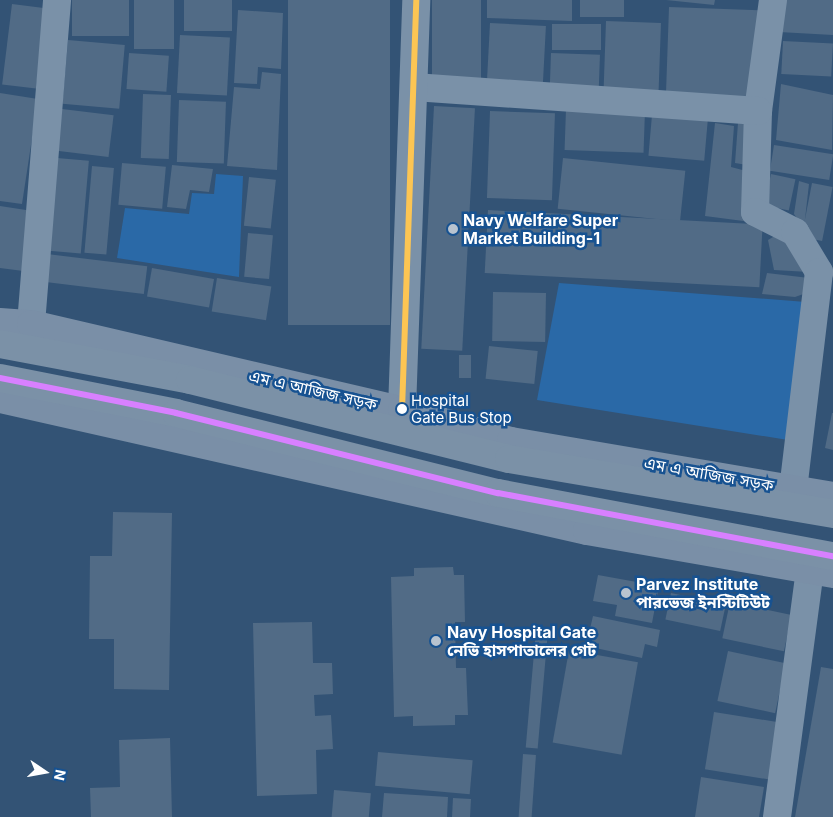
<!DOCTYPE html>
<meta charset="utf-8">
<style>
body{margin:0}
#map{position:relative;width:833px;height:817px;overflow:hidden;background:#335375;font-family:Inter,"Noto Sans Bengali",sans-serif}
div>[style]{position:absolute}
.green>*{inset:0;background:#2a69a7}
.building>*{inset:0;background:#516b86;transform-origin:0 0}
.minor>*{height:28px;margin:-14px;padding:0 14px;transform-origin:14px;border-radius:14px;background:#7a91a8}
.major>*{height:28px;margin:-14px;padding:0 14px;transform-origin:14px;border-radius:14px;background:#7a8fa7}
.highway>*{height:28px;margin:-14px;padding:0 14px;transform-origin:14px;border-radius:14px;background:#7b91a7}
.bus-1>*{height:6px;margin:-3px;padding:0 3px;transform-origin:3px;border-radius:3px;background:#d880ff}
.bus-2>*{height:6px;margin:-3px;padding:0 3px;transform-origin:3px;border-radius:3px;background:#fcc553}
.dots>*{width:14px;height:14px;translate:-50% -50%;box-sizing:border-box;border:2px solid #175291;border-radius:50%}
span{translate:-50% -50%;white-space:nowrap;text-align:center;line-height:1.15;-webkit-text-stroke:5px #175291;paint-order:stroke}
.bus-label{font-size:15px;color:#fff}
.left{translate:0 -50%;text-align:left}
.poi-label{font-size:16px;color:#fff;font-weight:700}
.street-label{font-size:16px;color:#fff}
.north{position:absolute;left:20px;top:747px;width:50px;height:50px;-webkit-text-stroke:4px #175291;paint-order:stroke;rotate:102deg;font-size:14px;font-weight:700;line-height:20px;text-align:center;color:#fff}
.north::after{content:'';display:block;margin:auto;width:18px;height:22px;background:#fff;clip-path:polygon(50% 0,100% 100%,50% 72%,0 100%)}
</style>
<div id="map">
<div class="green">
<i style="clip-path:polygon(216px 174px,243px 176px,239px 277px,117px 258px,125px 208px,189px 214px,192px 193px,214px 194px)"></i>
<i style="clip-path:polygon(559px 283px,806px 302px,788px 440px,537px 400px)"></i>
</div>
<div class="building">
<i style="left:72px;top:0;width:57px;height:36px"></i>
<i style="left:134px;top:0;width:40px;height:49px"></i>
<i style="left:184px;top:0;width:48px;height:31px"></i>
<i style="left:288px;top:0;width:102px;height:325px"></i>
<i style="left:432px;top:0;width:49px;height:81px"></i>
<i style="clip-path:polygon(487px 0,572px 0,572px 21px,487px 18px)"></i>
<i style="left:580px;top:0;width:44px;height:17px"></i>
<i style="clip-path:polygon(666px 0,715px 0,714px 5px)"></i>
<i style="clip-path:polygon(784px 0,833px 0,833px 35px,779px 32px)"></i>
<i style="left:12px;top:4px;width:34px;height:81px;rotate:7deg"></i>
<i style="left:669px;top:7px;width:90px;height:93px;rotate:2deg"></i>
<i style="clip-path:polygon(238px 10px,283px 13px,281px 69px,258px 67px,257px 84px,234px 83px)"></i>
<i style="left:606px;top:21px;width:55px;height:73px;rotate:2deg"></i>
<i style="left:490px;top:23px;width:56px;height:61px;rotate:3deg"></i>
<i style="left:601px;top:24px;width:26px;height:49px;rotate:90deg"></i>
<i style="left:180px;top:35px;width:50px;height:58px;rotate:3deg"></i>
<i style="left:68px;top:40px;width:57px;height:64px;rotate:5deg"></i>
<i style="left:783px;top:41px;width:50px;height:33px;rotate:3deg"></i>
<i style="left:129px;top:53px;width:40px;height:36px;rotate:4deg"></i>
<i style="left:551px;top:53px;width:49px;height:39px;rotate:2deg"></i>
<i style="clip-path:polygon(262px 72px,281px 74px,277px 170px,227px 166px,234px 87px,260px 89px)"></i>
<i style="clip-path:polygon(781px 84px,833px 95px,832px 150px,776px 140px)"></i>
<i style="clip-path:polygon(0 93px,38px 99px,22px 204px,0 201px)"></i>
<i style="left:143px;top:94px;width:28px;height:64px;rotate:2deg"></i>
<i style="left:179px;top:100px;width:47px;height:62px;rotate:2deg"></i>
<i style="left:434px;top:106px;width:41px;height:243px;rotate:3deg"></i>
<i style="left:62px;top:109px;width:52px;height:42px;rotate:7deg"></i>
<i style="left:566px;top:109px;width:79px;height:41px;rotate:2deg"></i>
<i style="left:490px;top:111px;width:65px;height:87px;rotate:2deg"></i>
<i style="left:652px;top:115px;width:56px;height:41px;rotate:5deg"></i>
<i style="clip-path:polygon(715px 123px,734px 126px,731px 167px,750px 172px,751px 222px,705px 216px)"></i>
<i style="clip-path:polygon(738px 123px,753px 124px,753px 166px,735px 163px)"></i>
<i style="left:774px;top:145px;width:60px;height:26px;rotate:9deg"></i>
<i style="left:57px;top:158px;width:32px;height:93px;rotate:5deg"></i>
<i style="left:563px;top:158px;width:123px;height:51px;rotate:6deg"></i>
<i style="left:122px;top:163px;width:44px;height:42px;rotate:5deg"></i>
<i style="clip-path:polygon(172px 165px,213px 169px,209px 192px,190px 190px,186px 209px,167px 207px)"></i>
<i style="left:92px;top:166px;width:22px;height:87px;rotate:5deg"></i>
<i style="left:771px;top:174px;width:25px;height:32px;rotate:12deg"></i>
<i style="left:249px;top:177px;width:27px;height:49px;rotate:6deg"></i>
<i style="clip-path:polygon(799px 181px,809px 184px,804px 228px,794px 214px)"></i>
<i style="left:812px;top:183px;width:21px;height:55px;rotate:11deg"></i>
<i style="clip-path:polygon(0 206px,39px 212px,31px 272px,0 268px)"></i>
<i style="left:488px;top:210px;width:275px;height:63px;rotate:3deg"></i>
<i style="clip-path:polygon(783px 231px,809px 272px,774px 270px,768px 240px)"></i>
<i style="left:248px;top:233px;width:25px;height:44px;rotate:5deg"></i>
<i style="left:47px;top:254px;width:101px;height:28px;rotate:7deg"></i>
<i style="left:152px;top:268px;width:63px;height:29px;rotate:10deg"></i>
<i style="clip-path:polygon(767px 273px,809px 278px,809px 292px,795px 297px,762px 294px)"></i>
<i style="left:217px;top:278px;width:55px;height:34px;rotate:9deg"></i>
<i style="left:493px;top:292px;width:53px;height:49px;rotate:1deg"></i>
<i style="left:489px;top:346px;width:49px;height:33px;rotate:6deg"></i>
<i style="left:459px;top:355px;width:12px;height:23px"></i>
<i style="clip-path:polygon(832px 413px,833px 413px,833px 450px,825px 448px)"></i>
<i style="clip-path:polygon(113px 512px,172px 513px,169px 690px,114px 689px,114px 639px,89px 639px,90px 556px,112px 556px)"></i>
<i style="clip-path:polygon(453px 567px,454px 575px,464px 575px,465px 622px,455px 622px,456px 668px,466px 668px,468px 715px,455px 715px,455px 725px,413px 726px,413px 716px,394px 717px,391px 577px,414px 576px,414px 568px)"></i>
<i style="clip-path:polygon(598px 575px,659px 586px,652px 623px,615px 616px,617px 605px,593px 601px)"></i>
<i style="left:671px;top:593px;width:56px;height:27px;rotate:12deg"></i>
<i style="left:730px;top:602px;width:63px;height:37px;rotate:12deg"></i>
<i style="clip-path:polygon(593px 616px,660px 630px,657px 647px,645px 644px,642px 658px,586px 646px)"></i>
<i style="clip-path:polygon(312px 622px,313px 663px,332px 663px,333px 694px,314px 695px,315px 716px,331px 715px,333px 749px,316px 750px,317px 794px,257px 796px,253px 623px)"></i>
<i style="left:536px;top:630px;width:12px;height:118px;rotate:5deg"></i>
<i style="left:569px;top:650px;width:70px;height:94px;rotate:10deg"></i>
<i style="left:728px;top:651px;width:59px;height:51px;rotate:12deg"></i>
<i style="clip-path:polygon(821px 667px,833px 669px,833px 817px,795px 817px)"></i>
<i style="left:714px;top:712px;width:67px;height:58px;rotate:9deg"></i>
<i style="clip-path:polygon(170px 738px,172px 817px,91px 817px,90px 788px,120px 787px,119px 740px)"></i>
<i style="left:378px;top:752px;width:95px;height:34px;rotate:5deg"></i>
<i style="left:523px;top:754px;width:13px;height:64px;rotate:4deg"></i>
<i style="clip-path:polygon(701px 777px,764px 787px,759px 817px,695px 817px)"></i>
<i style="left:334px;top:790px;width:37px;height:27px;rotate:5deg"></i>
<i style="clip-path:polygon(384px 793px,448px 797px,447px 817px,382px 817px)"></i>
<i style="left:453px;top:798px;width:18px;height:19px;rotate:3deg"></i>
</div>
<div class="minor">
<i style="left:773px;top:0;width:112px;rotate:97.7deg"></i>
<i style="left:758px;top:111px;width:101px;rotate:91.7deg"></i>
<i style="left:755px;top:212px;width:45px;rotate:26.6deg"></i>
<i style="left:795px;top:232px;width:47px;rotate:59deg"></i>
<i style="left:819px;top:272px;width:219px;rotate:96.8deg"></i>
<i style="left:414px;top:87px;width:345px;rotate:4deg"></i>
<i style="left:31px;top:324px;width:325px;rotate:-85.4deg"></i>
<i style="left:402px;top:410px;width:410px;rotate:-88deg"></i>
<i style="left:777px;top:817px;width:249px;rotate:-82.4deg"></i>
</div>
<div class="major">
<i style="left:0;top:322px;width:31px;rotate:4deg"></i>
<i style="left:31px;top:324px;width:381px;rotate:13.1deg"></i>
<i style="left:402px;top:410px;width:113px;rotate:15.9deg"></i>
<i style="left:511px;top:441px;width:327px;rotate:9.7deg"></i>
<i style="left:0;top:399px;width:602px;rotate:12.67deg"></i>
<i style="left:587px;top:531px;width:250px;rotate:9.9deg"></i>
</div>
<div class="highway">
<i style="left:0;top:344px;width:193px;rotate:10.7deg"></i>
<i style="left:190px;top:380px;width:329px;rotate:13.9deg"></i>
<i style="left:509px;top:459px;width:329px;rotate:9.6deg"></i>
<i style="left:0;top:378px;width:179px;rotate:11.2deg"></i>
<i style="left:176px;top:413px;width:332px;rotate:14deg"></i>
<i style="left:498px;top:493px;width:341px;rotate:10.7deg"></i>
</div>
<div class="bus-1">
<i style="left:0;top:378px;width:179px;rotate:11.2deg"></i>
<i style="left:176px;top:413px;width:332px;rotate:14deg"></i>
<i style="left:498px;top:493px;width:341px;rotate:10.7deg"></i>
</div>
<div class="bus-2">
<i style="left:402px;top:410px;width:410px;rotate:-88deg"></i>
</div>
<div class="dots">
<i style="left:453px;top:229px;background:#b8c3cf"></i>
<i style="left:402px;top:409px;background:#fff"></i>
<i style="left:626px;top:593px;background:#b8c3cf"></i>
<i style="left:436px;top:641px;background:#b8c3cf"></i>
</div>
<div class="bus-label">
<span class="left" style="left:411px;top:409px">Hospital<br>Gate Bus Stop</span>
</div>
<div class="poi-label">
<span class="left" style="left:463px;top:229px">Navy Welfare Super<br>Market Building-1</span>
<span class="left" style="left:636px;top:593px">Parvez Institute<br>পারভেজ ইনস্টিটিউট</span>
<span class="left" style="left:447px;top:641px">Navy Hospital Gate<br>নেভি হাসপাতালের গেট</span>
</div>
<div class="street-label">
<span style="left:313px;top:390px;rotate:13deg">এম এ আজিজ সড়ক</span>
<span style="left:709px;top:474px;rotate:10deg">এম এ আজিজ সড়ক</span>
</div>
<div class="north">N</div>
</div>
